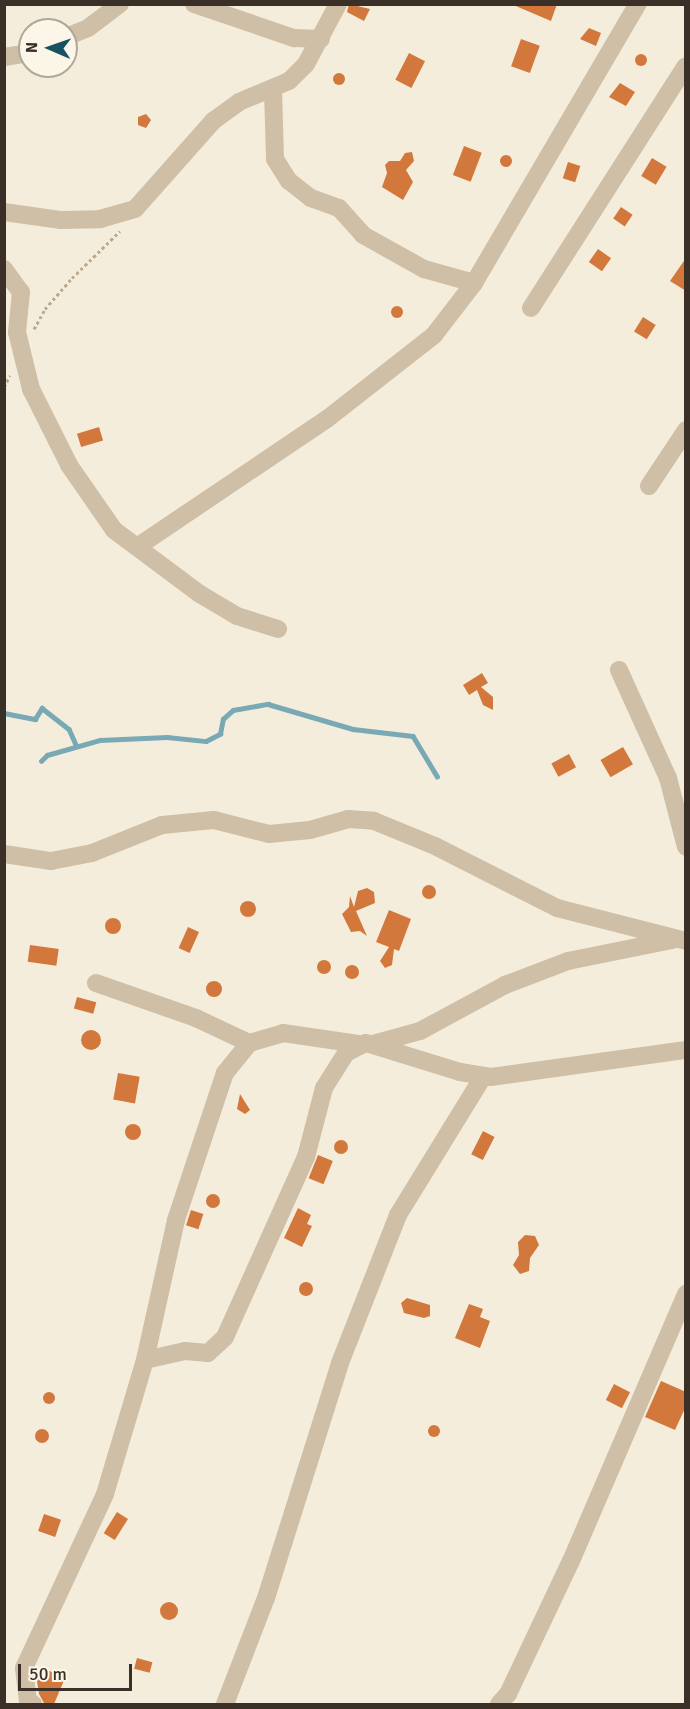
<!DOCTYPE html>
<style>
body{margin:0}
#map{position:relative;width:690px;height:1709px;overflow:hidden;background:#f5eddc;font-family:Signika,sans-serif}
div>[style]{position:absolute}
.stream>*{height:4.5px;margin:-2.25px;padding:0 2.25px;transform-origin:2.25px;border-radius:2.25px;background:#78a9b5}
.building>*{inset:0;background:#d3783c;transform-origin:0 0}
.round{border-radius:50%}
.path>*{height:3px;margin-top:-1.5px;transform-origin:0;background:repeating-linear-gradient(90deg,#bba990 0 3px,transparent 0 6px)}
.minor>*{height:18px;margin:-9px;padding:0 9px;transform-origin:9px;border-radius:9px;background:#cfbfa6}
span{translate:-50% -50%;white-space:nowrap;text-align:center;line-height:1.15;-webkit-text-stroke:6px #fcf6e9;paint-order:stroke}
.frame{position:absolute;inset:0;border:6px solid #3a3028;pointer-events:none}
.north{position:absolute;left:18px;top:18px;width:60px;height:60px;box-sizing:border-box;background:#fcf6e9;border:2px solid #aea79c;border-radius:50%;rotate:272deg;font-size:16px;font-weight:700;line-height:24px;text-align:center;color:#3a3028}
.north::after{content:'';display:block;margin:auto;width:21px;height:27px;background:#185161;clip-path:polygon(50% 0,100% 100%,50% 72%,0 100%)}
.scale{position:absolute;left:18px;top:1664px;width:114px;height:27px;box-sizing:border-box;border:3px solid #3a3028;border-top:0;padding-left:8px;font-size:18px;line-height:21px;white-space:nowrap;color:#3a3028;-webkit-text-stroke:4px #fcf6e9;paint-order:stroke}
</style>
<div id="map">
<div class="stream">
<i style="left:4px;top:713px;width:32px;rotate:11deg"></i>
<i style="left:35px;top:719px;width:13px;rotate:-58deg"></i>
<i style="left:42px;top:708px;width:34px;rotate:38deg"></i>
<i style="left:69px;top:729px;width:17px;rotate:66deg"></i>
<i style="left:41px;top:761px;width:8px;rotate:-45deg"></i>
<i style="left:47px;top:755px;width:55px;rotate:-15.8deg"></i>
<i style="left:100px;top:740px;width:67px;rotate:-2.6deg"></i>
<i style="left:167px;top:737px;width:39px;rotate:6deg"></i>
<i style="left:206px;top:741px;width:16px;rotate:-27deg"></i>
<i style="left:220px;top:734px;width:15px;rotate:-79deg"></i>
<i style="left:223px;top:719px;width:13px;rotate:-42deg"></i>
<i style="left:233px;top:710px;width:36px;rotate:-10deg"></i>
<i style="left:268px;top:704px;width:89px;rotate:16.4deg"></i>
<i style="left:353px;top:729px;width:60px;rotate:6.7deg"></i>
<i style="left:413px;top:736px;width:47px;rotate:59deg"></i>
</div>
<div class="building">
<i style="clip-path:polygon(349px 4px,370px 9px,364px 21px,347px 12px)"></i>
<i style="clip-path:polygon(511px 4px,557px 4px,551px 21px)"></i>
<i style="clip-path:polygon(589px 28px,601px 33px,596px 46px,580px 39px)"></i>
<i style="left:521px;top:39px;width:20px;height:29px;rotate:20deg"></i>
<i style="left:409px;top:53px;width:18px;height:30px;rotate:27deg"></i>
<i class="round" style="left:635px;top:54px;width:12px;height:12px"></i>
<i class="round" style="left:333px;top:73px;width:12px;height:12px"></i>
<i style="clip-path:polygon(620px 83px,635px 92px,626px 106px,609px 97px)"></i>
<i style="clip-path:polygon(146px 114px,151px 120px,146px 128px,138px 125px,138px 117px)"></i>
<i style="left:464px;top:146px;width:19px;height:31px;rotate:21deg"></i>
<i style="clip-path:polygon(412px 152px,414px 161px,406px 170px,413px 182px,403px 200px,382px 187px,387px 173px,385px 165px,389px 161px,400px 161px,405px 153px)"></i>
<i class="round" style="left:500px;top:155px;width:12px;height:12px"></i>
<i style="left:652px;top:158px;width:17px;height:21px;rotate:31deg"></i>
<i style="left:568px;top:162px;width:13px;height:17px;rotate:18deg"></i>
<i style="left:621px;top:207px;width:14px;height:14px;rotate:34deg"></i>
<i style="left:598px;top:249px;width:16px;height:16px;rotate:35deg"></i>
<i style="clip-path:polygon(686px 258px,686px 291px,670px 281px)"></i>
<i class="round" style="left:391px;top:306px;width:12px;height:12px"></i>
<i style="left:643px;top:317px;width:15px;height:17px;rotate:32deg"></i>
<i style="left:99px;top:427px;width:14px;height:23px;rotate:73deg"></i>
<i style="clip-path:polygon(482px 673px,488px 683px,481px 687px,493px 697px,493px 710px,483px 705px,477px 690px,469px 695px,463px 685px)"></i>
<i style="left:623px;top:747px;width:20px;height:26px;rotate:60deg"></i>
<i style="left:569px;top:754px;width:15px;height:20px;rotate:62deg"></i>
<i class="round" style="left:422px;top:885px;width:14px;height:14px"></i>
<i style="clip-path:polygon(367px 888px,374px 892px,375px 903px,356px 911px,367px 936px,360px 931px,351px 932px,342px 914px,349px 907px,350px 896px,354px 907px,358px 891px)"></i>
<i class="round" style="left:240px;top:901px;width:16px;height:16px"></i>
<i style="clip-path:polygon(389px 910px,411px 919px,399px 951px,394px 949px,392px 965px,385px 968px,380px 961px,389px 947px,376px 942px)"></i>
<i class="round" style="left:105px;top:918px;width:16px;height:16px"></i>
<i style="left:188px;top:927px;width:12px;height:23px;rotate:24deg"></i>
<i style="left:30px;top:945px;width:29px;height:17px;rotate:8deg"></i>
<i class="round" style="left:317px;top:960px;width:14px;height:14px"></i>
<i class="round" style="left:345px;top:965px;width:14px;height:14px"></i>
<i class="round" style="left:206px;top:981px;width:16px;height:16px"></i>
<i style="left:77px;top:997px;width:20px;height:12px;rotate:15deg"></i>
<i class="round" style="left:81px;top:1030px;width:20px;height:20px"></i>
<i style="left:118px;top:1073px;width:22px;height:27px;rotate:10deg"></i>
<i style="clip-path:polygon(240px 1094px,250px 1110px,245px 1114px,237px 1109px)"></i>
<i class="round" style="left:125px;top:1124px;width:16px;height:16px"></i>
<i style="left:483px;top:1131px;width:13px;height:26px;rotate:27deg"></i>
<i class="round" style="left:334px;top:1140px;width:14px;height:14px"></i>
<i style="left:318px;top:1155px;width:16px;height:25px;rotate:22deg"></i>
<i class="round" style="left:206px;top:1194px;width:14px;height:14px"></i>
<i style="clip-path:polygon(298px 1208px,311px 1215px,307px 1224px,312px 1226px,302px 1247px,284px 1238px)"></i>
<i style="left:191px;top:1210px;width:13px;height:16px;rotate:18deg"></i>
<i style="clip-path:polygon(525px 1235px,535px 1236px,539px 1245px,530px 1258px,529px 1271px,520px 1274px,513px 1265px,519px 1255px,518px 1242px)"></i>
<i class="round" style="left:299px;top:1282px;width:14px;height:14px"></i>
<i style="clip-path:polygon(407px 1298px,430px 1305px,430px 1316px,424px 1318px,404px 1313px,401px 1303px)"></i>
<i style="clip-path:polygon(469px 1304px,483px 1309px,480px 1317px,490px 1321px,480px 1348px,455px 1338px)"></i>
<i style="clip-path:polygon(661px 1381px,686px 1392px,686px 1406px,675px 1430px,645px 1417px)"></i>
<i style="left:614px;top:1384px;width:18px;height:18px;rotate:27deg"></i>
<i class="round" style="left:43px;top:1392px;width:12px;height:12px"></i>
<i class="round" style="left:428px;top:1425px;width:12px;height:12px"></i>
<i class="round" style="left:35px;top:1429px;width:14px;height:14px"></i>
<i style="left:117px;top:1512px;width:13px;height:25px;rotate:32deg"></i>
<i style="left:44px;top:1514px;width:18px;height:18px;rotate:19deg"></i>
<i class="round" style="left:160px;top:1602px;width:18px;height:18px"></i>
<i style="left:137px;top:1658px;width:16px;height:11px;rotate:15deg"></i>
<i style="clip-path:polygon(43px 1668px,65px 1678px,54px 1704px,44px 1703px,39px 1694px,37px 1681px)"></i>
</div>
<div class="path">
<i style="left:34px;top:329px;width:23px;rotate:-61deg"></i>
<i style="left:45px;top:309px;width:41px;rotate:-48.9deg"></i>
<i style="left:72px;top:278px;width:67px;rotate:-44.4deg"></i>
<i style="left:4px;top:387px;width:13px;rotate:-63deg"></i>
</div>
<div class="minor">
<i style="left:194px;top:4px;width:106px;rotate:18.8deg"></i>
<i style="left:294px;top:38px;width:27px;rotate:2deg"></i>
<i style="left:66px;top:37px;width:24px;rotate:-22deg"></i>
<i style="left:88px;top:28px;width:40px;rotate:-37deg"></i>
<i style="left:4px;top:57px;width:26px;rotate:-9deg"></i>
<i style="left:273px;top:90px;width:69px;rotate:88.3deg"></i>
<i style="left:275px;top:159px;width:26px;rotate:58deg"></i>
<i style="left:289px;top:181px;width:28px;rotate:38deg"></i>
<i style="left:311px;top:198px;width:30px;rotate:20deg"></i>
<i style="left:339px;top:208px;width:36px;rotate:48deg"></i>
<i style="left:363px;top:235px;width:70px;rotate:29.1deg"></i>
<i style="left:424px;top:269px;width:52px;rotate:15.6deg"></i>
<i style="left:4px;top:212px;width:58px;rotate:8deg"></i>
<i style="left:61px;top:220px;width:39px;rotate:-1deg"></i>
<i style="left:100px;top:219px;width:36px;rotate:-16deg"></i>
<i style="left:135px;top:209px;width:118px;rotate:-48.4deg"></i>
<i style="left:213px;top:121px;width:32px;rotate:-36deg"></i>
<i style="left:239px;top:102px;width:54px;rotate:-22.8deg"></i>
<i style="left:289px;top:81px;width:24px;rotate:-45deg"></i>
<i style="left:306px;top:64px;width:68px;rotate:-61.9deg"></i>
<i style="left:4px;top:269px;width:29px;rotate:54deg"></i>
<i style="left:21px;top:292px;width:40px;rotate:95.7deg"></i>
<i style="left:17px;top:332px;width:59px;rotate:76.2deg"></i>
<i style="left:31px;top:389px;width:85px;rotate:63.4deg"></i>
<i style="left:69px;top:465px;width:79px;rotate:55.3deg"></i>
<i style="left:114px;top:530px;width:107px;rotate:36.7deg"></i>
<i style="left:200px;top:594px;width:43px;rotate:30.7deg"></i>
<i style="left:237px;top:616px;width:43px;rotate:17.6deg"></i>
<i style="left:531px;top:308px;width:287px;rotate:-57.4deg"></i>
<i style="left:649px;top:486px;width:67px;rotate:-56.5deg"></i>
<i style="left:137px;top:547px;width:229px;rotate:-34deg"></i>
<i style="left:327px;top:419px;width:136px;rotate:-38.1deg"></i>
<i style="left:434px;top:335px;width:66px;rotate:-52.4deg"></i>
<i style="left:474px;top:283px;width:324px;rotate:-59.6deg"></i>
<i style="left:619px;top:670px;width:119px;rotate:65.6deg"></i>
<i style="left:668px;top:778px;width:71px;rotate:75.4deg"></i>
<i style="left:4px;top:854px;width:48px;rotate:8.5deg"></i>
<i style="left:51px;top:861px;width:42px;rotate:-11deg"></i>
<i style="left:92px;top:853px;width:75px;rotate:-21.8deg"></i>
<i style="left:162px;top:825px;width:52px;rotate:-5.5deg"></i>
<i style="left:214px;top:820px;width:57px;rotate:14.3deg"></i>
<i style="left:269px;top:834px;width:41px;rotate:-5.6deg"></i>
<i style="left:310px;top:830px;width:40px;rotate:-16deg"></i>
<i style="left:348px;top:819px;width:26px;rotate:4deg"></i>
<i style="left:374px;top:821px;width:66px;rotate:22.3deg"></i>
<i style="left:435px;top:846px;width:137px;rotate:26.9deg"></i>
<i style="left:557px;top:908px;width:133px;rotate:14.3deg"></i>
<i style="left:96px;top:983px;width:106px;rotate:19.3deg"></i>
<i style="left:196px;top:1018px;width:59px;rotate:25.3deg"></i>
<i style="left:373px;top:1044px;width:49px;rotate:-15.5deg"></i>
<i style="left:420px;top:1031px;width:97px;rotate:-28.4deg"></i>
<i style="left:505px;top:985px;width:67px;rotate:-20.9deg"></i>
<i style="left:568px;top:961px;width:106px;rotate:-11.4deg"></i>
<i style="left:145px;top:1360px;width:143px;rotate:-77.5deg"></i>
<i style="left:176px;top:1220px;width:155px;rotate:-71.6deg"></i>
<i style="left:225px;top:1073px;width:38px;rotate:-51deg"></i>
<i style="left:249px;top:1043px;width:35px;rotate:-16deg"></i>
<i style="left:283px;top:1033px;width:76px;rotate:8.3deg"></i>
<i style="left:33px;top:1704px;width:6px;rotate:-149deg"></i>
<i style="left:28px;top:1701px;width:33px;rotate:-97deg"></i>
<i style="left:24px;top:1668px;width:192px;rotate:-65deg"></i>
<i style="left:105px;top:1494px;width:140px;rotate:-73.4deg"></i>
<i style="left:145px;top:1360px;width:41px;rotate:-12.7deg"></i>
<i style="left:185px;top:1351px;width:23px;rotate:5deg"></i>
<i style="left:208px;top:1353px;width:23px;rotate:-43deg"></i>
<i style="left:225px;top:1337px;width:197px;rotate:-65.8deg"></i>
<i style="left:306px;top:1157px;width:71px;rotate:-75.4deg"></i>
<i style="left:324px;top:1088px;width:41px;rotate:-57.8deg"></i>
<i style="left:346px;top:1053px;width:22px;rotate:-27deg"></i>
<i style="left:366px;top:1043px;width:98px;rotate:17.1deg"></i>
<i style="left:460px;top:1072px;width:31px;rotate:9deg"></i>
<i style="left:491px;top:1077px;width:197px;rotate:-7.9deg"></i>
<i style="left:225px;top:1704px;width:114px;rotate:-68.9deg"></i>
<i style="left:266px;top:1598px;width:246px;rotate:-72.5deg"></i>
<i style="left:340px;top:1363px;width:159px;rotate:-68.6deg"></i>
<i style="left:398px;top:1215px;width:162px;rotate:-58.4deg"></i>
<i style="left:499px;top:1704px;width:13px;rotate:-48deg"></i>
<i style="left:508px;top:1694px;width:147px;rotate:-64.7deg"></i>
<i style="left:571px;top:1561px;width:291px;rotate:-66.7deg"></i>
</div>
<div class="frame"></div>
<div class="north">N</div>
<div class="scale">50 m</div>
</div>
